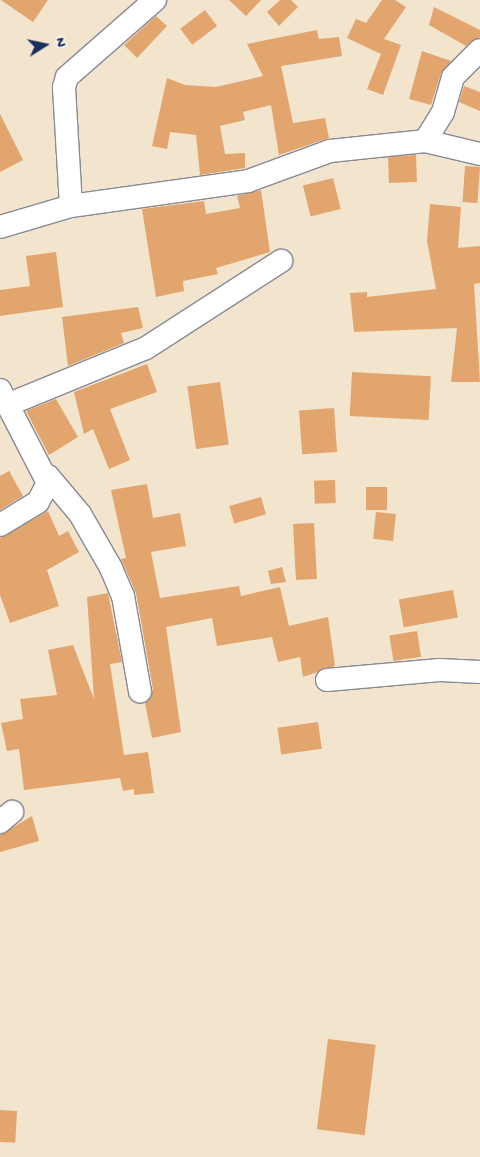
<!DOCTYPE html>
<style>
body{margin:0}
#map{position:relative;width:480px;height:1157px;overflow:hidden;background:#f3e4cd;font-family:"Gochi Hand",sans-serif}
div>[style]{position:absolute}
.building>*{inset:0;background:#e2a56d;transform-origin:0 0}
.roads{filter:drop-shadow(1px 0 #878a96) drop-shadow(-1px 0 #878a96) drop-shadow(0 1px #878a96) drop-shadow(0 -1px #878a96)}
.minor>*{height:22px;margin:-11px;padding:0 11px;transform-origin:11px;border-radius:11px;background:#fff}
span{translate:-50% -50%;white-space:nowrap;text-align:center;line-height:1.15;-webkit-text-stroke:5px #f7f3e8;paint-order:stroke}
.north{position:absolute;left:20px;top:20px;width:50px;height:50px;-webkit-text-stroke:4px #f7f3e8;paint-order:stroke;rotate:80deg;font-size:14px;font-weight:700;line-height:20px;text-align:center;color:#1b2f5e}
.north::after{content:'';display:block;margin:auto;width:18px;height:22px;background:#1b2f5e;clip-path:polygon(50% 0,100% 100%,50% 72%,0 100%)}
</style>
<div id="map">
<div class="building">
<i style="clip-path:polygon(1px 0,48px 0,33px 22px)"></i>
<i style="clip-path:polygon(229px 0,261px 0,246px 16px)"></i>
<i style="clip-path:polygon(280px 0,291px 0,298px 7px,279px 26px,267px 12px)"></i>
<i style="clip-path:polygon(382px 0,395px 0,406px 7px,384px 39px,401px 45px,383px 95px,367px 89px,381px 54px,347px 38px,356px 19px,366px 23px)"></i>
<i style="clip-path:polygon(434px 7px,480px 30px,480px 37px,466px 46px,429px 25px)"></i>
<i style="left:205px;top:10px;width:20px;height:31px;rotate:53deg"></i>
<i style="clip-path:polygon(156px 16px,167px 26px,137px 58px,124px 45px)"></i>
<i style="clip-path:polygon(317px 30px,319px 39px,339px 37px,342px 56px,281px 66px,293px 123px,325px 118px,329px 138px,279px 155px,271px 105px,243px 112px,245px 120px,220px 126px,225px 154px,245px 153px,245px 168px,200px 175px,196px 135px,170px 132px,167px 149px,152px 146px,167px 78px,185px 85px,216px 87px,263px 76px,247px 44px)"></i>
<i style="clip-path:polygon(422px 51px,451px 61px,441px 73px,431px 105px,409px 99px)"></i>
<i style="clip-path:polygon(464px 86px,480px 92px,480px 111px,459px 102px)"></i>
<i style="clip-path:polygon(0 114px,23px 160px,0 172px)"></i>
<i style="left:416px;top:155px;width:27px;height:28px;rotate:88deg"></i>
<i style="left:465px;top:166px;width:15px;height:36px;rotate:4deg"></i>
<i style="left:333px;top:178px;width:32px;height:31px;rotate:76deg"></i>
<i style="clip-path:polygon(261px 190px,270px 252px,216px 268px,218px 274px,183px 281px,184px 291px,156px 297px,142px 209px,204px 201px,206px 214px,240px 208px,237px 196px)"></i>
<i style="clip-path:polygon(430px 204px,461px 207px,458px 248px,480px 246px,480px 283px,474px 284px,480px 382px,451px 382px,457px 328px,354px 332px,350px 293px,367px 292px,367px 297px,436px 289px,427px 241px)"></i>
<i style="clip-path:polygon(56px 252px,63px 307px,0 316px,0 290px,30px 286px,26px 256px)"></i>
<i style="clip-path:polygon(138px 307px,143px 328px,121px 333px,124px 343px,68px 366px,62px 317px)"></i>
<i style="clip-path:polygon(147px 364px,157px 392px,110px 409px,130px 460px,109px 469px,93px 429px,84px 434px,74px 392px)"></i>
<i style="left:352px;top:372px;width:79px;height:44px;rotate:3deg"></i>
<i style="left:220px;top:382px;width:63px;height:33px;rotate:82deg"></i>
<i style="clip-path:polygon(56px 399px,78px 437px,49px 455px,26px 411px)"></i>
<i style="left:334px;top:408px;width:44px;height:35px;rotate:86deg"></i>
<i style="clip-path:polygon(9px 471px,23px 496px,0 510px,0 476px)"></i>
<i style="left:335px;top:480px;width:23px;height:21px;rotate:88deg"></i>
<i style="clip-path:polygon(147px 484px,153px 518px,180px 513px,186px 546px,151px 552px,160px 598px,239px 586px,241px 596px,280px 587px,289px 626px,328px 617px,335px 666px,303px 677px,300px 657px,278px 662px,272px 637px,217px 646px,212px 618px,166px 627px,181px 732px,152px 738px,145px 703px,153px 689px,136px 593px,121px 559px,126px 558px,111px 490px)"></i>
<i style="left:366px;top:487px;width:21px;height:23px"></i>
<i style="left:261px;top:497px;width:18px;height:33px;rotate:74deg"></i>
<i style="clip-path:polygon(48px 511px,59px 536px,68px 531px,79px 552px,47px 570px,59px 606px,10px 623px,0 595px,0 538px)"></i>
<i style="left:376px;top:512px;width:20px;height:27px;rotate:6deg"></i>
<i style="left:314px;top:523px;width:56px;height:21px;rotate:87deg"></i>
<i style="clip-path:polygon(282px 567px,286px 582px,271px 584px,268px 571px)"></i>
<i style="left:453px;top:590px;width:28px;height:55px;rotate:80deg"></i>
<i style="clip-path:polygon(108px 593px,122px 662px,110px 664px,124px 755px,148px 752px,154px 793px,134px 795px,134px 789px,123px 791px,120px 778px,24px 790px,19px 749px,7px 751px,1px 723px,23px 719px,20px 699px,57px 695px,48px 650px,73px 645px,94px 699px,87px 597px)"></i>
<i style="left:417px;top:631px;width:26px;height:28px;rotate:81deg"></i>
<i style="left:318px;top:722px;width:27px;height:41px;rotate:82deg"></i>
<i style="clip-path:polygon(32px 816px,39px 841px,0 852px,0 835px)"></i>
<i style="left:328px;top:1039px;width:48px;height:91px;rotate:7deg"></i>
<i style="left:0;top:1110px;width:17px;height:32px;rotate:3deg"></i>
</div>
<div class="roads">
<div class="minor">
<i style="left:425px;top:141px;width:34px;rotate:-58deg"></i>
<i style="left:443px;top:112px;width:36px;rotate:-74deg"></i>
<i style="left:453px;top:77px;width:38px;rotate:-45deg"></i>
<i style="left:71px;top:206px;width:119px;rotate:-93.4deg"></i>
<i style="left:64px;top:87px;width:10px;rotate:-73deg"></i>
<i style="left:67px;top:77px;width:117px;rotate:-41.2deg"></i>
<i style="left:0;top:227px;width:74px;rotate:-16.5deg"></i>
<i style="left:71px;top:206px;width:179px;rotate:-8deg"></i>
<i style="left:248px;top:181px;width:87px;rotate:-20.1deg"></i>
<i style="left:330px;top:151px;width:96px;rotate:-6deg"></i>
<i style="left:425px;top:141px;width:57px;rotate:13.3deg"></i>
<i style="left:0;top:390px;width:105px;rotate:62.7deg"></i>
<i style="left:48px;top:483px;width:21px;rotate:118deg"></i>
<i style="left:38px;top:502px;width:44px;rotate:148.8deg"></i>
<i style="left:7px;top:405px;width:150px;rotate:-22.3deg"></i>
<i style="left:146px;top:348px;width:161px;rotate:-32.8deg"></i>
<i style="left:48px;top:476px;width:50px;rotate:49.9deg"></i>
<i style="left:80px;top:514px;width:62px;rotate:60.1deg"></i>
<i style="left:111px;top:568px;width:30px;rotate:67deg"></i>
<i style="left:123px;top:596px;width:97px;rotate:79.9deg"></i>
<i style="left:327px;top:680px;width:113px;rotate:-5.1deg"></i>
<i style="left:440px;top:670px;width:40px;rotate:2.9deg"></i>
<i style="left:0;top:822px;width:16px;rotate:-40deg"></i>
</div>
</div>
<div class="north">N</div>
</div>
